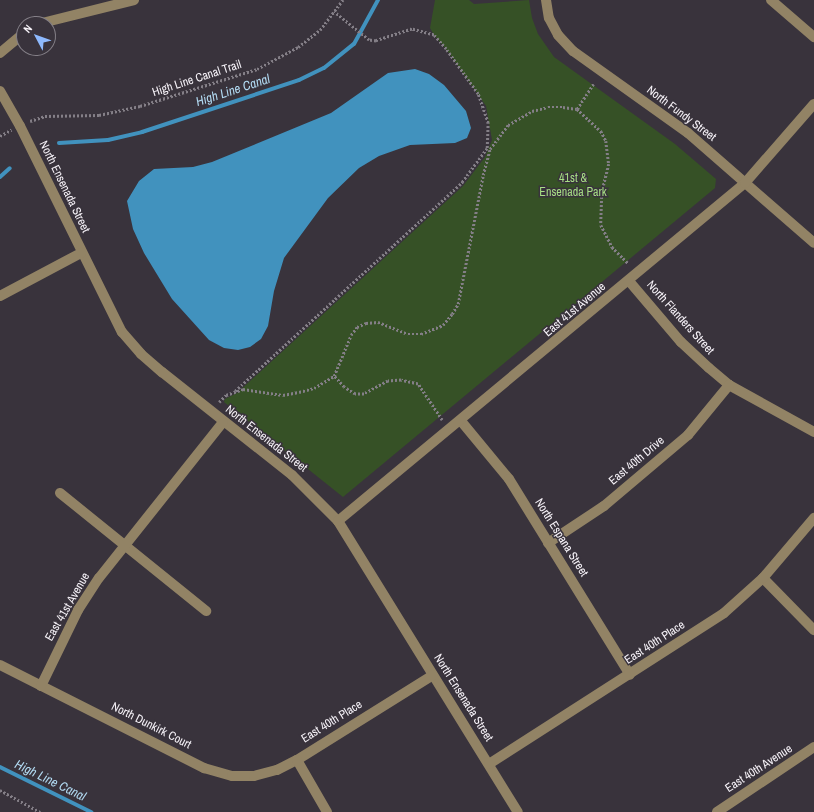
<!DOCTYPE html>
<style>
body{margin:0}
#map{position:relative;width:814px;height:812px;overflow:hidden;background:#39333c;font-family:"Archivo Narrow",sans-serif}
div>[style]{position:absolute}
.green>*{inset:0;background:#365126}
.water>*{inset:0;background:#4192be}
.stream>*{height:4px;margin:-2px;padding:0 2px;transform-origin:2px;border-radius:2px;background:#4192be}
.path>*{height:2.5px;margin-top:-1.25px;transform-origin:0;background:repeating-linear-gradient(90deg,#847f87 0 2px,transparent 0 4px)}
.minor>*{height:10px;margin:-5px;padding:0 5px;transform-origin:5px;border-radius:5px;background:#928365}
span{translate:-50% -50%;white-space:nowrap;text-align:center;line-height:1.15;-webkit-text-stroke:3px #39333c;paint-order:stroke}
.street-label{font-size:12px;color:#f7f3f9}
.park-label{font-size:12px;color:#a7df85}
.water-label{font-size:13px;color:#b2daf2;font-style:italic}
.north{position:absolute;left:16px;top:16px;width:40px;height:40px;box-sizing:border-box;background:#39333c;border:1px solid #858088;border-radius:50%;rotate:311deg;font-size:11px;font-weight:700;line-height:16px;text-align:center;color:#f7f3f9}
.north::after{content:'';display:block;margin:auto;width:14px;height:18px;background:#8eb9fd;clip-path:polygon(50% 0,100% 100%,50% 72%,0 100%)}
</style>
<div id="map">
<div class="green">
<i style="clip-path:polygon(435px 0,469px 0,474px 4px,529px 0,532px 18px,538px 34px,554px 57px,675px 144px,716px 179px,715px 188px,343px 497px,224px 402px,225px 399px,237px 393px,463px 186px,485px 157px,492px 140px,486px 106px,446px 49px,434px 35px,430px 28px)"></i>
</div>
<div class="water">
<i style="clip-path:polygon(415px 69px,429px 74px,444px 85px,466px 111px,471px 128px,467px 138px,455px 143px,410px 145px,379px 156px,359px 168px,328px 198px,284px 258px,274px 291px,268px 326px,261px 339px,250px 347px,238px 350px,224px 348px,209px 340px,172px 299px,144px 253px,133px 229px,127px 201px,139px 181px,154px 169px,193px 167px,212px 162px,331px 113px,388px 73px)"></i>
</div>
<div class="stream">
<i style="left:59px;top:143px;width:49px;rotate:-3.5deg"></i>
<i style="left:108px;top:140px;width:35px;rotate:-13deg"></i>
<i style="left:142px;top:132px;width:165px;rotate:-18.3deg"></i>
<i style="left:299px;top:80px;width:28px;rotate:-26deg"></i>
<i style="left:324px;top:68px;width:38px;rotate:-39deg"></i>
<i style="left:354px;top:44px;width:50px;rotate:-61.4deg"></i>
<i style="left:0;top:177px;width:13px;rotate:-42deg"></i>
<i style="left:0;top:767px;width:102px;rotate:26.3deg"></i>
</div>
<div class="path">
<i style="left:577px;top:109px;width:30px;rotate:-57deg"></i>
<i style="left:30px;top:121px;width:16px;rotate:-18deg"></i>
<i style="left:45px;top:116px;width:54px;rotate:-1.1deg"></i>
<i style="left:99px;top:115px;width:42px;rotate:-12.4deg"></i>
<i style="left:140px;top:106px;width:123px;rotate:-17.5deg"></i>
<i style="left:257px;top:69px;width:47px;rotate:-28.2deg"></i>
<i style="left:298px;top:47px;width:28px;rotate:-38deg"></i>
<i style="left:320px;top:30px;width:38px;rotate:-53deg"></i>
<i style="left:0;top:136px;width:13px;rotate:-29deg"></i>
<i style="left:235px;top:391px;width:309px;rotate:-42.6deg"></i>
<i style="left:462px;top:182px;width:42px;rotate:-53.7deg"></i>
<i style="left:487px;top:148px;width:25px;rotate:-88deg"></i>
<i style="left:488px;top:123px;width:31px;rotate:-109deg"></i>
<i style="left:478px;top:94px;width:55px;rotate:-125.4deg"></i>
<i style="left:446px;top:49px;width:18px;rotate:-131deg"></i>
<i style="left:434px;top:35px;width:23px;rotate:-165deg"></i>
<i style="left:412px;top:29px;width:38px;rotate:162deg"></i>
<i style="left:376px;top:41px;width:7px;rotate:-172deg"></i>
<i style="left:369px;top:40px;width:45px;rotate:-141.3deg"></i>
<i style="left:219px;top:402px;width:10px;rotate:-45deg"></i>
<i style="left:226px;top:395px;width:18px;rotate:-19deg"></i>
<i style="left:243px;top:389px;width:40px;rotate:8.5deg"></i>
<i style="left:283px;top:395px;width:16px;rotate:-11deg"></i>
<i style="left:299px;top:392px;width:16px;rotate:-15deg"></i>
<i style="left:314px;top:388px;width:23px;rotate:-31deg"></i>
<i style="left:442px;top:420px;width:43px;rotate:-123.7deg"></i>
<i style="left:418px;top:384px;width:17px;rotate:-167deg"></i>
<i style="left:401px;top:380px;width:13px;rotate:176deg"></i>
<i style="left:388px;top:381px;width:27px;rotate:152deg"></i>
<i style="left:364px;top:394px;width:9px;rotate:180deg"></i>
<i style="left:355px;top:394px;width:13px;rotate:-148deg"></i>
<i style="left:344px;top:387px;width:15px;rotate:-132deg"></i>
<i style="left:334px;top:376px;width:44px;rotate:-67.5deg"></i>
<i style="left:351px;top:335px;width:10px;rotate:-53deg"></i>
<i style="left:357px;top:327px;width:10px;rotate:-24deg"></i>
<i style="left:366px;top:323px;width:12px;rotate:-5deg"></i>
<i style="left:378px;top:322px;width:32px;rotate:22deg"></i>
<i style="left:408px;top:334px;width:13px"></i>
<i style="left:421px;top:334px;width:24px;rotate:-22deg"></i>
<i style="left:443px;top:325px;width:14px;rotate:-51deg"></i>
<i style="left:452px;top:314px;width:12px;rotate:-59deg"></i>
<i style="left:458px;top:304px;width:131px;rotate:-79deg"></i>
<i style="left:483px;top:175px;width:27px;rotate:-75deg"></i>
<i style="left:490px;top:149px;width:30px;rotate:-53deg"></i>
<i style="left:508px;top:125px;width:28px;rotate:-30deg"></i>
<i style="left:532px;top:111px;width:16px;rotate:-14deg"></i>
<i style="left:548px;top:107px;width:15px"></i>
<i style="left:563px;top:107px;width:14px;rotate:8deg"></i>
<i style="left:577px;top:109px;width:33px;rotate:43deg"></i>
<i style="left:601px;top:131px;width:11px;rotate:63deg"></i>
<i style="left:606px;top:141px;width:23px;rotate:83deg"></i>
<i style="left:609px;top:164px;width:30px;rotate:104deg"></i>
<i style="left:602px;top:193px;width:32px;rotate:92deg"></i>
<i style="left:601px;top:225px;width:25px;rotate:63deg"></i>
<i style="left:612px;top:247px;width:24px;rotate:45deg"></i>
<i style="left:0;top:790px;width:46px;rotate:28.8deg"></i>
</div>
<div class="minor">
<i style="left:546px;top:0;width:18px;rotate:81deg"></i>
<i style="left:549px;top:18px;width:19px;rotate:62deg"></i>
<i style="left:558px;top:35px;width:22px;rotate:47deg"></i>
<i style="left:573px;top:51px;width:141px;rotate:35.5deg"></i>
<i style="left:688px;top:133px;width:167px;rotate:41.1deg"></i>
<i style="left:771px;top:0;width:57px;rotate:40.7deg"></i>
<i style="left:38px;top:24px;width:99px;rotate:-14deg"></i>
<i style="left:0;top:53px;width:31px;rotate:-40deg"></i>
<i style="left:0;top:91px;width:40px;rotate:60.3deg"></i>
<i style="left:20px;top:126px;width:230px;rotate:63.7deg"></i>
<i style="left:122px;top:332px;width:29px;rotate:49deg"></i>
<i style="left:141px;top:354px;width:28px;rotate:41deg"></i>
<i style="left:162px;top:372px;width:166px;rotate:38.4deg"></i>
<i style="left:292px;top:475px;width:65px;rotate:45deg"></i>
<i style="left:338px;top:521px;width:342px;rotate:58.3deg"></i>
<i style="left:629px;top:281px;width:80px;rotate:49.6deg"></i>
<i style="left:681px;top:342px;width:38px;rotate:43deg"></i>
<i style="left:709px;top:368px;width:26px;rotate:40deg"></i>
<i style="left:729px;top:385px;width:97px;rotate:28.9deg"></i>
<i style="left:0;top:296px;width:92px;rotate:-28deg"></i>
<i style="left:461px;top:421px;width:75px;rotate:50.4deg"></i>
<i style="left:509px;top:479px;width:230px;rotate:58.3deg"></i>
<i style="left:60px;top:493px;width:188px;rotate:38.9deg"></i>
<i style="left:338px;top:521px;width:529px;rotate:-39.71deg"></i>
<i style="left:745px;top:183px;width:105px;rotate:-48.9deg"></i>
<i style="left:548px;top:543px;width:67px;rotate:-33.5deg"></i>
<i style="left:604px;top:506px;width:110px;rotate:-40.2deg"></i>
<i style="left:688px;top:435px;width:65px;rotate:-50.6deg"></i>
<i style="left:763px;top:578px;width:73px;rotate:45.6deg"></i>
<i style="left:0;top:665px;width:229px;rotate:26.8deg"></i>
<i style="left:204px;top:768px;width:29px;rotate:16deg"></i>
<i style="left:232px;top:776px;width:22px"></i>
<i style="left:254px;top:776px;width:24px;rotate:-15deg"></i>
<i style="left:277px;top:770px;width:22px;rotate:-27deg"></i>
<i style="left:297px;top:760px;width:160px;rotate:-32deg"></i>
<i style="left:41px;top:686px;width:85px;rotate:-64deg"></i>
<i style="left:78px;top:610px;width:38px;rotate:-57deg"></i>
<i style="left:99px;top:578px;width:199px;rotate:-51.5deg"></i>
<i style="left:297px;top:760px;width:60px;rotate:60deg"></i>
<i style="left:489px;top:764px;width:279px;rotate:-32.7deg"></i>
<i style="left:724px;top:613px;width:52px;rotate:-41.9deg"></i>
<i style="left:763px;top:578px;width:79px;rotate:-49.6deg"></i>
<i style="left:717px;top:812px;width:117px;rotate:-33.8deg"></i>
</div>
<div class="street-label">
<span style="left:197px;top:79px;rotate:-18deg">High Line Canal Trail</span>
<span style="left:681px;top:114px;rotate:37deg">North Fundy Street</span>
<span style="left:64px;top:187px;rotate:64deg">North Ensenada Street</span>
<span style="left:575px;top:310px;rotate:-40deg">East 41st Avenue</span>
<span style="left:680px;top:318px;rotate:48deg">North Flanders Street</span>
<span style="left:266px;top:439px;rotate:38deg">North Ensenada Street</span>
<span style="left:637px;top:461px;rotate:-40deg">East 40th Drive</span>
<span style="left:561px;top:538px;rotate:58deg">North Espana Street</span>
<span style="left:68px;top:607px;rotate:-60deg">East 41st Avenue</span>
<span style="left:655px;top:643px;rotate:-33deg">East 40th Place</span>
<span style="left:463px;top:698px;rotate:58deg">North Ensenada Street</span>
<span style="left:332px;top:722px;rotate:-32deg">East 40th Place</span>
<span style="left:151px;top:726px;rotate:27deg">North Dunkirk Court</span>
<span style="left:759px;top:769px;rotate:-33deg">East 40th Avenue</span>
</div>
<div class="park-label">
<span style="left:573px;top:186px">41st &amp;<br>Ensenada Park</span>
</div>
<div class="water-label">
<span style="left:233px;top:91px;rotate:-18deg">High Line Canal</span>
<span style="left:50px;top:781px;rotate:26deg">High Line Canal</span>
</div>
<div class="north">N</div>
</div>
